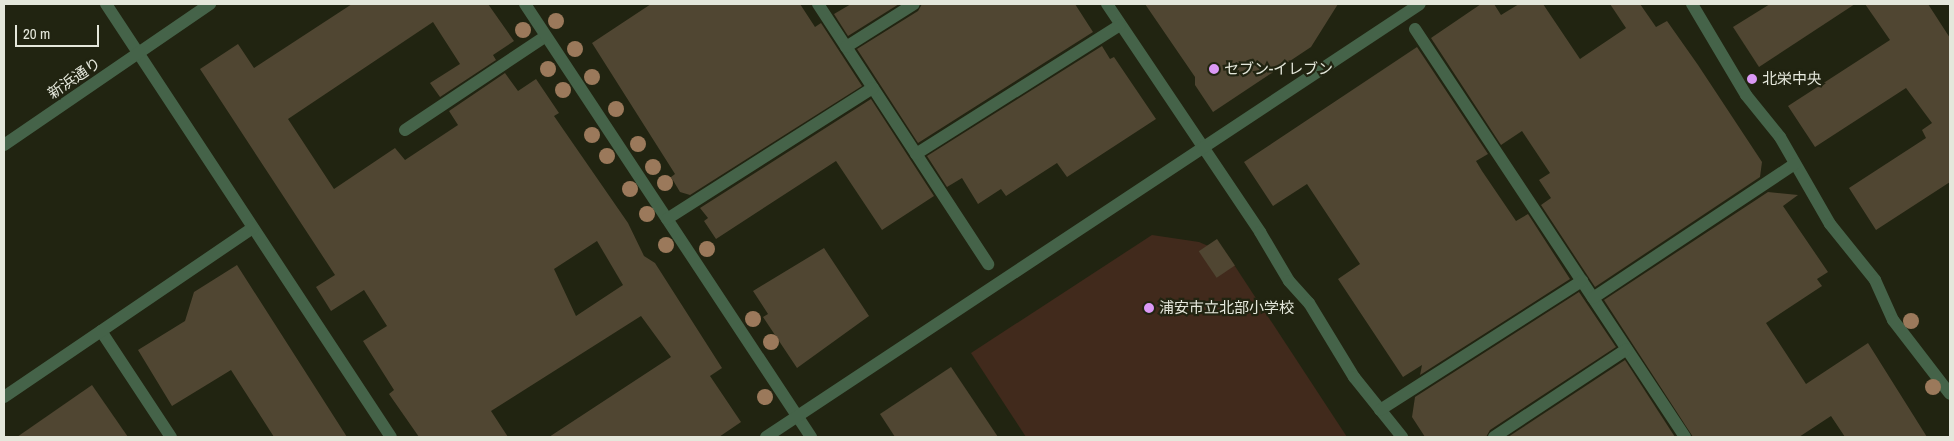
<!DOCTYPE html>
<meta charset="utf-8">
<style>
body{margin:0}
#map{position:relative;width:1954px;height:441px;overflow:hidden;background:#212411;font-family:"Archivo Narrow","Noto Sans JP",sans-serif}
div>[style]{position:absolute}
.green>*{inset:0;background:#412a1c}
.building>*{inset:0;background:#504632;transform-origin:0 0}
.service>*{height:12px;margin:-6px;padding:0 6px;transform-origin:6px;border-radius:6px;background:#456349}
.pedestrian>*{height:12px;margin:-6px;padding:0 6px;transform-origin:6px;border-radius:6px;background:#456349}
.minor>*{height:12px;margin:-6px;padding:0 6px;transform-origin:6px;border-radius:6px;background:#456349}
.tertiary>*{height:12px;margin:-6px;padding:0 6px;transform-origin:6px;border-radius:6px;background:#456349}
.trees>*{width:16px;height:16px;margin:-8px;border-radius:50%;background:#9b795b}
.dots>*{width:14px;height:14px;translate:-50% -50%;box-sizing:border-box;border:2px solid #212411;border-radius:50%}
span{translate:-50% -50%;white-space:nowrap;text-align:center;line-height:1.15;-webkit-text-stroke:4.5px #212411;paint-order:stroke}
.poi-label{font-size:15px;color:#e4e7db}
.left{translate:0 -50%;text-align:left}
.street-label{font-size:15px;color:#e4e7db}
.frame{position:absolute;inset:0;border:5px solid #e4e7db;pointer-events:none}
.scale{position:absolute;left:15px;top:25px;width:84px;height:22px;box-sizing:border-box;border:2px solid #e4e7db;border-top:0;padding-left:6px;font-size:15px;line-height:18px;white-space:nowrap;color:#e4e7db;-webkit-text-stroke:4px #212411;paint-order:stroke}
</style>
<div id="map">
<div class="green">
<i style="clip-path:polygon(1152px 235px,1199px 242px,1227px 254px,1347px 437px,1026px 437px,971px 353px)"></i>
</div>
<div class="building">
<i style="clip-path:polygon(evenodd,352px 4px,488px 4px,514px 41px,493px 55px,496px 60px,440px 97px,430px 83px,460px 64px,433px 22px,288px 119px,334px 189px,395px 148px,405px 160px,458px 125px,449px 111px,505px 73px,518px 91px,536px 79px,559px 113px,554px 116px,628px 223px,644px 256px,655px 263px,722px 368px,710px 376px,741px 422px,719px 437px,549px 437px,671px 357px,641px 316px,491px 411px,508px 437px,419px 437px,389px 394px,394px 390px,363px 341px,387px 326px,364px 290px,331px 311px,316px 287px,335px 275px,200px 69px,238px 44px,254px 68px,352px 4px,597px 241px,623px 285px,576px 316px,554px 269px,597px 241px)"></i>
<i style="clip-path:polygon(651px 4px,800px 4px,815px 27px,821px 23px,862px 86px,690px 195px,680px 192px,671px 177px,675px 174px,592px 43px)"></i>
<i style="clip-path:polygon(851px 4px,899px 4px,848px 36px,834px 14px)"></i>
<i style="clip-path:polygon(922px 4px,1075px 4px,1093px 32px,918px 143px,857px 49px,918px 11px)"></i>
<i style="clip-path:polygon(1145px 4px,1338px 4px,1311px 47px,1213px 112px,1195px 85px,1195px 77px)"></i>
<i style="clip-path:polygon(1481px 4px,1494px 4px,1501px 15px,1519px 4px,1543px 4px,1580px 59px,1626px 28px,1610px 4px,1640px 4px,1656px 27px,1667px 21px,1698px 65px,1762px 162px,1760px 177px,1595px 287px,1541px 205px,1551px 198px,1539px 180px,1550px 173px,1522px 131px,1501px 145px,1431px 38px)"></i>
<i style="clip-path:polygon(1770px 4px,1855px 4px,1759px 67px,1733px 27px)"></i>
<i style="clip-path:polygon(1865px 4px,1928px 4px,1950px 38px,1950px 182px,1876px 230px,1849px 188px,1926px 138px,1922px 130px,1932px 123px,1906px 88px,1815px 147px,1788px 106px,1890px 40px)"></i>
<i style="clip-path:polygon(1102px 46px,1110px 59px,1114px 57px,1156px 119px,1067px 177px,1057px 163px,1006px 196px,1001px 189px,978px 204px,962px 178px,947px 187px,927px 156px)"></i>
<i style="clip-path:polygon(1417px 47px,1488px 154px,1476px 161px,1482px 171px,1516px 221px,1528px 214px,1570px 279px,1420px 375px,1422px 365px,1403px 377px,1338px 279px,1360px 264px,1307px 184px,1273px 206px,1244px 162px)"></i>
<i style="clip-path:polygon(871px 99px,934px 196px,882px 230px,836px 161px,716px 239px,704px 221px,708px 218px,700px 208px)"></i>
<i style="clip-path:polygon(1768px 192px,1798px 195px,1783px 206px,1828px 272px,1817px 279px,1822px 286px,1766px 323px,1806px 384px,1868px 343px,1927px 437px,1845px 437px,1831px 416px,1799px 437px,1693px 437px,1604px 300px)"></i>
<i style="left:1217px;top:239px;width:32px;height:22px;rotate:56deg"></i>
<i style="clip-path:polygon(824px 248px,869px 316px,797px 368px,763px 317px,768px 314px,753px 291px)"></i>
<i style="clip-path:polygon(237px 265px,347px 437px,274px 437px,231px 370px,172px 406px,138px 350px,185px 321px,194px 292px)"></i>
<i style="clip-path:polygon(1579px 292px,1616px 347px,1490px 430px,1486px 437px,1425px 437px,1412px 417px,1415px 397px)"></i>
<i style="clip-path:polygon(1625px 360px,1675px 437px,1508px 437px)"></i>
<i style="clip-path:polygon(951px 367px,998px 437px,895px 437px,880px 414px)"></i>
<i style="clip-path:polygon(92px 385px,128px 437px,17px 437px)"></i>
</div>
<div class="service">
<i style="left:405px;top:130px;width:169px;rotate:-33.7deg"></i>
</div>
<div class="pedestrian">
<i style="left:818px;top:4px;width:311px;rotate:56.8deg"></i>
<i style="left:1415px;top:29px;width:489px;rotate:56.5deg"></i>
</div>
<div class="minor">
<i style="left:106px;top:4px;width:518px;rotate:56.65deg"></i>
<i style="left:525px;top:4px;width:519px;rotate:56.55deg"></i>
<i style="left:1107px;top:4px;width:275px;rotate:56.1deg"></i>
<i style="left:1260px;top:232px;width:57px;rotate:59.4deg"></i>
<i style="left:1289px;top:281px;width:30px;rotate:48deg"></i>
<i style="left:1309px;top:303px;width:87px;rotate:58.7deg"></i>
<i style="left:1354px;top:377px;width:77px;rotate:51.3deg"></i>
<i style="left:1692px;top:4px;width:106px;rotate:59.3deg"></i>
<i style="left:1746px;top:95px;width:54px;rotate:51deg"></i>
<i style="left:1780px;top:137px;width:100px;rotate:60.1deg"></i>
<i style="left:1830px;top:224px;width:72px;rotate:51.2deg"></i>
<i style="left:1875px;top:280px;width:44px;rotate:65.8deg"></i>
<i style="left:1893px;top:320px;width:93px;rotate:52.4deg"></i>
<i style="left:846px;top:47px;width:80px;rotate:-32.3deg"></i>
<i style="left:916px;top:154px;width:241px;rotate:-32.3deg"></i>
<i style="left:667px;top:219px;width:244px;rotate:-32.5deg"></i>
<i style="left:1593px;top:298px;width:242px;rotate:-33.6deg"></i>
<i style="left:101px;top:331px;width:127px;rotate:56.6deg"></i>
<i style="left:4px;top:397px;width:301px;rotate:-34.2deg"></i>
<i style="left:1380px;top:410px;width:240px;rotate:-32.6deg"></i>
<i style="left:1494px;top:437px;width:159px;rotate:-33.5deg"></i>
</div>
<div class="tertiary">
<i style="left:4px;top:145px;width:250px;rotate:-34.4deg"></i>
<i style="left:766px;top:437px;width:784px;rotate:-33.51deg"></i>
</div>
<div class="trees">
<i style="left:556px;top:21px"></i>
<i style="left:523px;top:30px"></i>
<i style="left:575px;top:49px"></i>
<i style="left:548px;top:69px"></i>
<i style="left:592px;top:77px"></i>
<i style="left:563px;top:90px"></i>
<i style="left:616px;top:109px"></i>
<i style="left:592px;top:135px"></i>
<i style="left:638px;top:144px"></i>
<i style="left:607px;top:156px"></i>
<i style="left:653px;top:167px"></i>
<i style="left:665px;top:183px"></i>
<i style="left:630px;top:189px"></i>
<i style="left:647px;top:214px"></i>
<i style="left:666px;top:245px"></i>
<i style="left:707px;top:249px"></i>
<i style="left:753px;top:319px"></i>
<i style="left:1911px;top:321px"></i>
<i style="left:771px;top:342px"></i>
<i style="left:1933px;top:387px"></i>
<i style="left:765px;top:397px"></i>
</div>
<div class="dots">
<i style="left:1214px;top:69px;background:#db99f5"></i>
<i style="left:1752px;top:79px;background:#db99f5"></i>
<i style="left:1149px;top:308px;background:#db99f5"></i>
</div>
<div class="poi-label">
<span class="left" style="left:1224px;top:69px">セブン-イレブン</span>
<span class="left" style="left:1762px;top:79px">北栄中央</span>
<span class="left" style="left:1159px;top:308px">浦安市立北部小学校</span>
</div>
<div class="street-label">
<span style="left:74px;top:78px;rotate:-34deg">新浜通り</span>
</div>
<div class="frame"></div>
<div class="scale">20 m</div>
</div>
